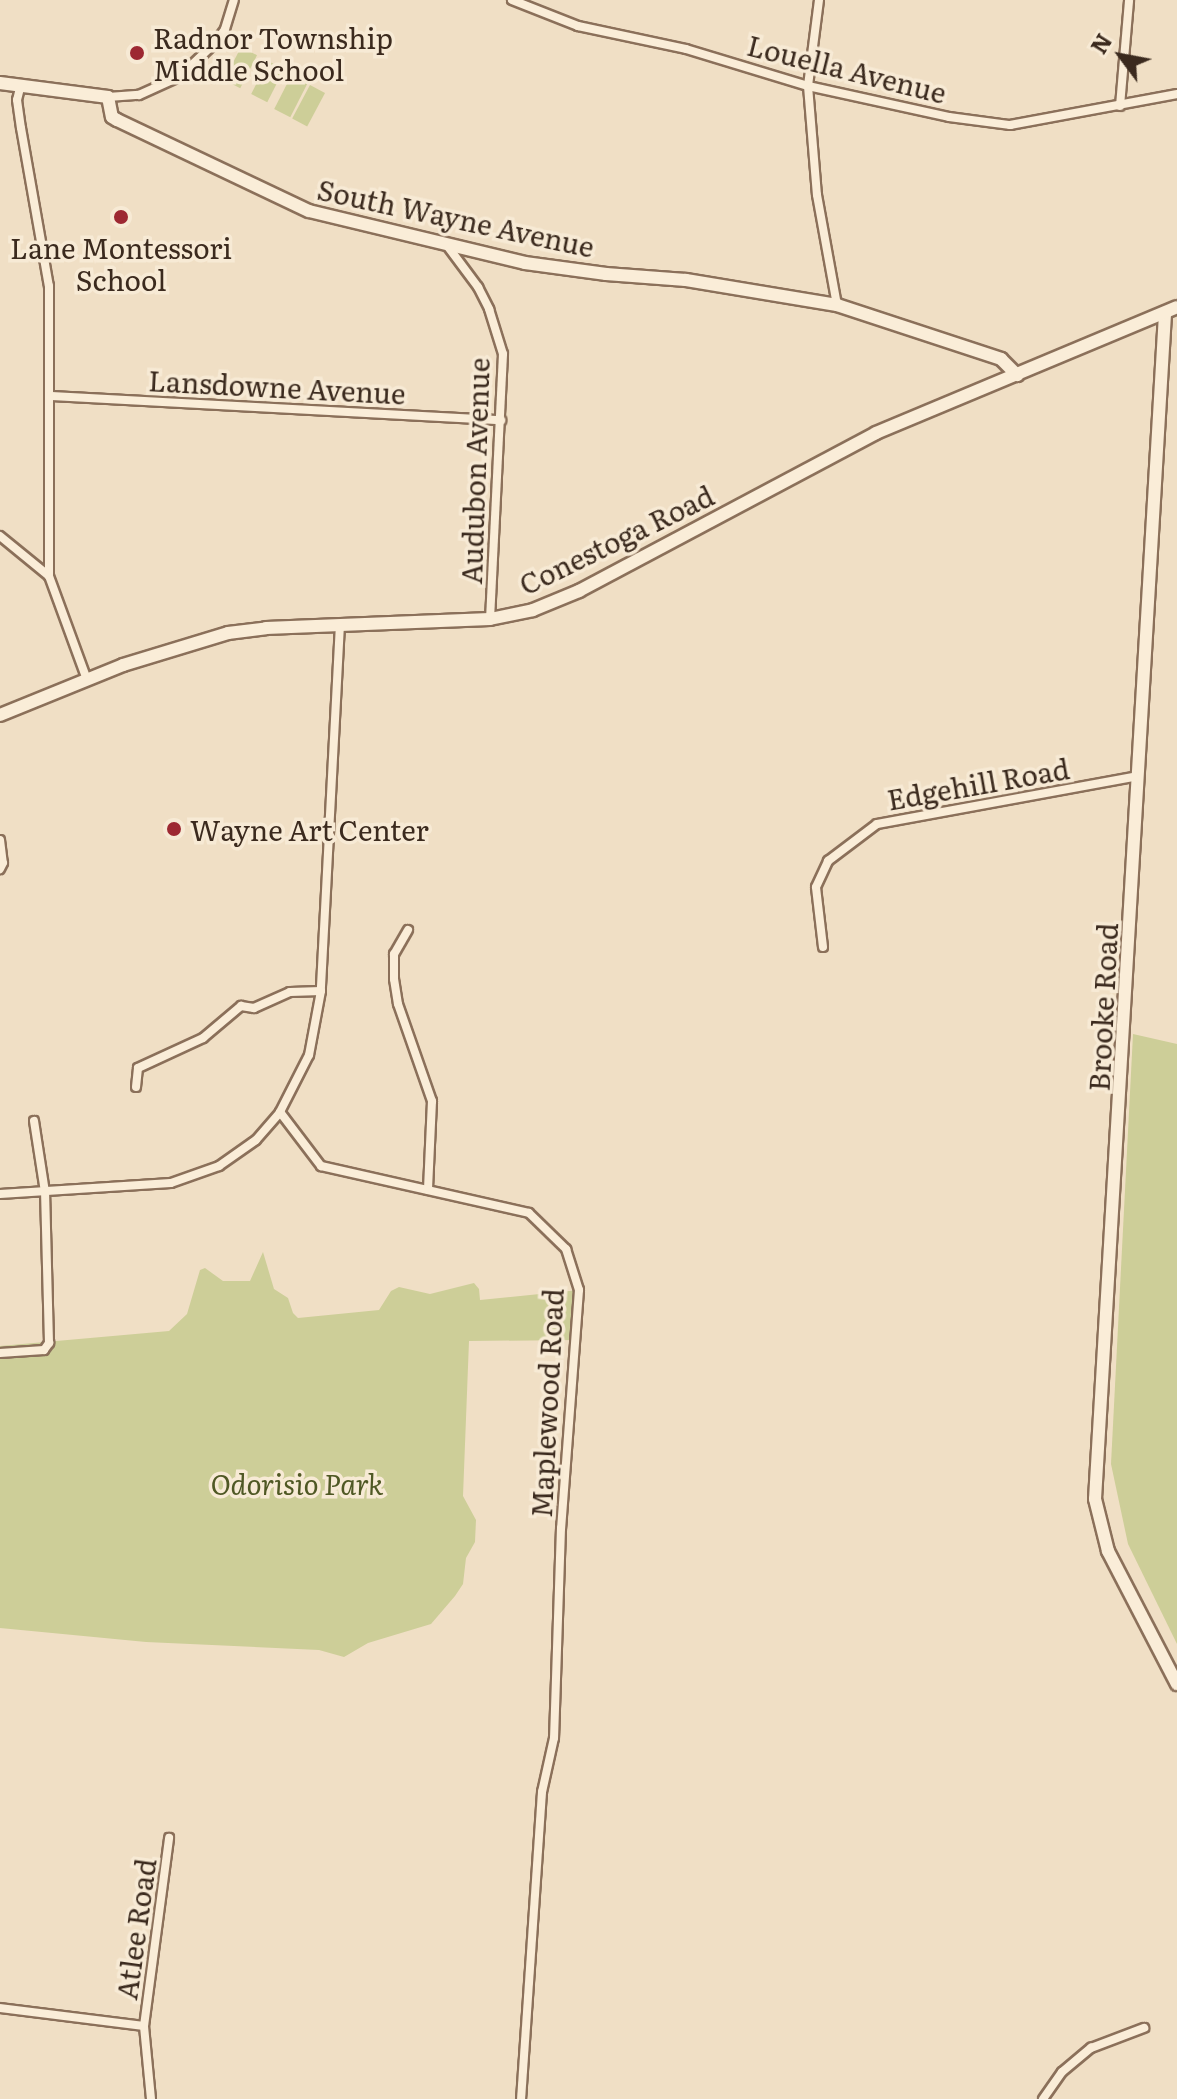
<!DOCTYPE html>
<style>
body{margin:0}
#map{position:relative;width:1177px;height:2099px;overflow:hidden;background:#f0dfc5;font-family:Literata,serif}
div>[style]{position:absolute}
.green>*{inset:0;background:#cdce98;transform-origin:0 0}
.roads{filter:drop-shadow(2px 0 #8b705a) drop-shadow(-2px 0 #8b705a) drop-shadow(0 2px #8b705a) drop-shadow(0 -2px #8b705a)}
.street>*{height:8px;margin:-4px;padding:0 4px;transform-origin:4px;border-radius:4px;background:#faedd8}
.secondary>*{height:12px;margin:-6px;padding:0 6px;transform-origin:6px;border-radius:6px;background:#faedd8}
.dots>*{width:22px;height:22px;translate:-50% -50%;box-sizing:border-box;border:4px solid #f7ead5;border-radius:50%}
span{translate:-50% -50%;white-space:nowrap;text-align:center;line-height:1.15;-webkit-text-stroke:7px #f7ead5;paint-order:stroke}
.poi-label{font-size:28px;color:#3b2a1e}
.left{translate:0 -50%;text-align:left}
.street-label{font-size:28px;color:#3b2a1e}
.park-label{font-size:28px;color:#4f5824;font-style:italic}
.north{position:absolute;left:1081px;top:16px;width:80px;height:80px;-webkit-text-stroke:6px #f7ead5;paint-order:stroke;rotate:302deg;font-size:22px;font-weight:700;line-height:32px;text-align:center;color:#3b2a1e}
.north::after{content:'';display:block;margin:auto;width:28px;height:36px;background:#3b2a1e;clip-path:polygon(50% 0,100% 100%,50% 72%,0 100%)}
</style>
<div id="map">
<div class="green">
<i style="left:241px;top:47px;width:18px;height:37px;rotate:27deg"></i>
<i style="left:268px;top:61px;width:18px;height:37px;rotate:27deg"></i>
<i style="left:291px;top:76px;width:18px;height:37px;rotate:27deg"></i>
<i style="left:310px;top:85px;width:17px;height:38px;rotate:28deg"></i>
<i style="clip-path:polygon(1133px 1034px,1177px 1044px,1177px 1644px,1128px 1544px,1111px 1464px)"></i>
<i style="clip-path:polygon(263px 1252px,274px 1289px,288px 1298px,293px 1313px,298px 1318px,379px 1310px,391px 1291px,399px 1287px,430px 1294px,474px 1283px,479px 1289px,480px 1300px,579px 1290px,576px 1340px,469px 1341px,463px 1496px,476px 1520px,475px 1542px,466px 1558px,463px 1584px,455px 1596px,431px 1624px,368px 1643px,344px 1657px,319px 1650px,146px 1642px,0 1628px,0 1346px,169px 1331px,187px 1314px,200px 1270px,205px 1268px,223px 1281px,250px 1281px)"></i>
</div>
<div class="roads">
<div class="street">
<i style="left:512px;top:0;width:71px;rotate:21.5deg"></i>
<i style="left:578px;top:26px;width:110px;rotate:12deg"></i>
<i style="left:686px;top:49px;width:127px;rotate:16.9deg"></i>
<i style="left:808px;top:86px;width:144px;rotate:12.4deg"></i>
<i style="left:949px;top:117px;width:62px;rotate:7.5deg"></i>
<i style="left:1010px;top:125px;width:170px;rotate:-10.5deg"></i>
<i style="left:819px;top:0;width:87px;rotate:97.3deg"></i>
<i style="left:808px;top:86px;width:109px;rotate:85.3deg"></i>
<i style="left:817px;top:195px;width:112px;rotate:79.7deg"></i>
<i style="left:20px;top:88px;width:12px;rotate:104deg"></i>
<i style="left:17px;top:100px;width:28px;rotate:82deg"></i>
<i style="left:21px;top:128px;width:160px;rotate:80deg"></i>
<i style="left:49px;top:286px;width:290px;rotate:90deg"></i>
<i style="left:108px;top:97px;width:31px;rotate:-4deg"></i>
<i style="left:139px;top:95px;width:44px;rotate:-24.2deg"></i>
<i style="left:179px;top:77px;width:50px;rotate:-43.4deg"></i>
<i style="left:215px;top:43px;width:17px;rotate:-54deg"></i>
<i style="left:225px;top:29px;width:30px;rotate:-73deg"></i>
<i style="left:1120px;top:106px;width:106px;rotate:-85.1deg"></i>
<i style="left:446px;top:244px;width:54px;rotate:53.3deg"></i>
<i style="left:478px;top:287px;width:25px;rotate:63deg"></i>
<i style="left:489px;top:309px;width:47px;rotate:72.7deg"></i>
<i style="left:503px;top:354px;width:265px;rotate:92.8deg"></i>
<i style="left:51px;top:396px;width:451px;rotate:3.1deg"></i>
<i style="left:0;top:536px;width:63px;rotate:39.2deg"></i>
<i style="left:49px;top:576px;width:111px;rotate:69.9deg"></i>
<i style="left:340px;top:624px;width:367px;rotate:93deg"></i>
<i style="left:321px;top:991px;width:65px;rotate:100.6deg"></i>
<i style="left:309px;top:1055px;width:64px;rotate:117deg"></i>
<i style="left:280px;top:1112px;width:68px;rotate:52.8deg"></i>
<i style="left:321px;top:1166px;width:213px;rotate:12.7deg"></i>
<i style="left:529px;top:1213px;width:52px;rotate:44.2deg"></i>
<i style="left:566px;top:1249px;width:43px;rotate:72.4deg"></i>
<i style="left:579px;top:1290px;width:239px;rotate:94.3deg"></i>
<i style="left:561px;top:1528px;width:210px;rotate:91.9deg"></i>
<i style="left:554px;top:1738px;width:55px;rotate:102.5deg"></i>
<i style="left:542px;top:1792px;width:308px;rotate:93.9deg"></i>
<i style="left:0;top:840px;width:23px;rotate:83deg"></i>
<i style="left:3px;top:863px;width:7px;rotate:117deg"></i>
<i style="left:408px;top:930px;width:28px;rotate:120deg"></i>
<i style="left:394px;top:954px;width:25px;rotate:90deg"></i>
<i style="left:394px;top:979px;width:25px;rotate:81deg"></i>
<i style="left:398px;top:1004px;width:103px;rotate:70.7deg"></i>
<i style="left:432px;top:1101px;width:89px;rotate:92.6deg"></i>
<i style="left:823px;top:947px;width:60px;rotate:-96.7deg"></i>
<i style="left:816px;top:887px;width:29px;rotate:-65deg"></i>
<i style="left:828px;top:861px;width:61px;rotate:-37.1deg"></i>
<i style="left:877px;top:824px;width:266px;rotate:-10.4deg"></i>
<i style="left:136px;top:1087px;width:19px;rotate:-84deg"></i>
<i style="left:138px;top:1068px;width:72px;rotate:-24.8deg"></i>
<i style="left:203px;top:1038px;width:50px;rotate:-40.1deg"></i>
<i style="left:241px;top:1006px;width:13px;rotate:9deg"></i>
<i style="left:254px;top:1008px;width:39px;rotate:-24deg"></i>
<i style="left:290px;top:992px;width:31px;rotate:-2deg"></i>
<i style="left:0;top:1194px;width:171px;rotate:-3.7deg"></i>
<i style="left:171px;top:1183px;width:51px;rotate:-19.5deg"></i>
<i style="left:219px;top:1166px;width:45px;rotate:-35.1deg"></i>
<i style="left:256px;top:1140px;width:37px;rotate:-49deg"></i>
<i style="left:0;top:1353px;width:44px;rotate:-3.9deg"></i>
<i style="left:44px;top:1350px;width:9px;rotate:-54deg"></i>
<i style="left:49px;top:1343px;width:151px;rotate:-91.5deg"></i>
<i style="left:45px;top:1192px;width:72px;rotate:-98.8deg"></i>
<i style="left:0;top:2008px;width:145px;rotate:7.1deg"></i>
<i style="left:151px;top:2099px;width:73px;rotate:-95.5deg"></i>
<i style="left:144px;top:2026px;width:190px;rotate:-82.4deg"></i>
<i style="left:1043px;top:2099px;width:33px;rotate:-55deg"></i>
<i style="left:1062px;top:2072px;width:38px;rotate:-40deg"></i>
<i style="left:1091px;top:2048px;width:57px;rotate:-20.7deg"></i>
</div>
<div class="secondary">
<i style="left:0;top:83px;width:109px;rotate:7.4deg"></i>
<i style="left:108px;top:97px;width:20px;rotate:79deg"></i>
<i style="left:112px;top:117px;width:6px;rotate:31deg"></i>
<i style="left:117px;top:120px;width:212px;rotate:25.4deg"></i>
<i style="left:309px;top:211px;width:222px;rotate:13.5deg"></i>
<i style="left:525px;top:263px;width:82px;rotate:7.7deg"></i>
<i style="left:606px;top:274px;width:80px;rotate:4.3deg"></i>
<i style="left:686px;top:280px;width:153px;rotate:9.4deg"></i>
<i style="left:837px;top:305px;width:173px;rotate:18.2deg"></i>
<i style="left:1001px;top:359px;width:23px;rotate:45deg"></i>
<i style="left:1165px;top:314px;width:1187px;rotate:93.38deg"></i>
<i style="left:1095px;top:1499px;width:54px;rotate:76deg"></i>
<i style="left:1108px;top:1551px;width:150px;rotate:62.6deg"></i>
<i style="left:0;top:715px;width:133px;rotate:-22.1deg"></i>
<i style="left:123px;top:665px;width:110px;rotate:-16.9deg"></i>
<i style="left:228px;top:633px;width:38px;rotate:-7deg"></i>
<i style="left:266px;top:628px;width:224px;rotate:-2.3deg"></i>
<i style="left:490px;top:619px;width:44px;rotate:-11.8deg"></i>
<i style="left:533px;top:610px;width:50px;rotate:-22.4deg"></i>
<i style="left:579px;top:591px;width:336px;rotate:-28deg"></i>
<i style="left:876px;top:433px;width:326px;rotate:-22.7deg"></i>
</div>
</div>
<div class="dots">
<i style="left:137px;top:53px;background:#9d2832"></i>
<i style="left:121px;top:217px;background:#9d2832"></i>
<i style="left:174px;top:829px;background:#9d2832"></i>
</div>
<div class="poi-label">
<span class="left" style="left:153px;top:53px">Radnor Township<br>Middle School</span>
<span style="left:121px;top:263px">Lane Montessori<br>School</span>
<span class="left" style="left:190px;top:829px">Wayne Art Center</span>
</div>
<div class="street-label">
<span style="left:847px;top:68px;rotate:14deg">Louella Avenue</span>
<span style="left:456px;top:217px;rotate:12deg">South Wayne Avenue</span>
<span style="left:277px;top:386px;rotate:3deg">Lansdowne Avenue</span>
<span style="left:474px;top:471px;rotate:-88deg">Audubon Avenue</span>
<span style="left:616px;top:539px;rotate:-26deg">Conestoga Road</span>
<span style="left:978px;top:783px;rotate:-10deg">Edgehill Road</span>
<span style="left:1102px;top:1007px;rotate:-87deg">Brooke Road</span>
<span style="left:546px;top:1403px;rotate:-87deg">Maplewood Road</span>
<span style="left:135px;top:1929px;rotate:-82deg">Atlee Road</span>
</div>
<div class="park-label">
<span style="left:297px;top:1483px">Odorisio Park</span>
</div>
<div class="north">N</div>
</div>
